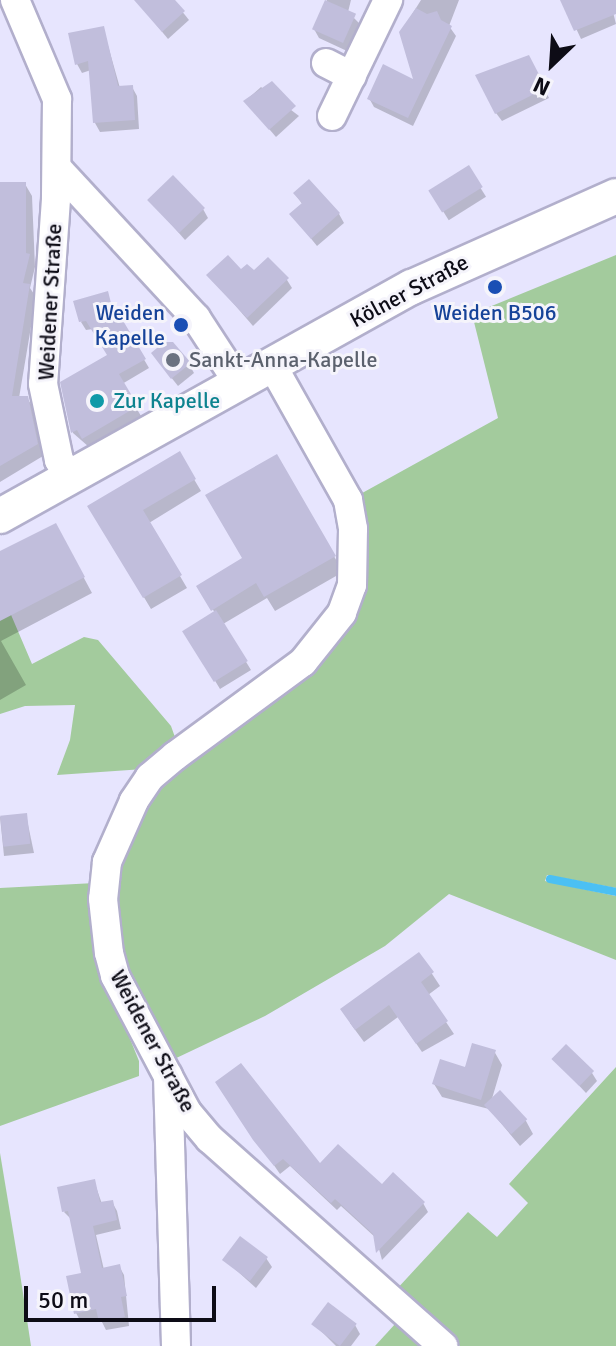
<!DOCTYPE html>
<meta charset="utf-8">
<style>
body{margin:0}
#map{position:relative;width:616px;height:1346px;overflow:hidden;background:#e7e5fe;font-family:Signika,sans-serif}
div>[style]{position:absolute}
.green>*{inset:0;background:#a3cb9d}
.shadow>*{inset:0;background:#0003;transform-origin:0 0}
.stream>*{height:8px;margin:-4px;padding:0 4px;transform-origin:4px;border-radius:4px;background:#4bc0f3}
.building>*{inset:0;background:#c1bedc;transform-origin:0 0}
.roads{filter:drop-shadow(2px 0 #b2afcc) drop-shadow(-2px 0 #b2afcc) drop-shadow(0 2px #b2afcc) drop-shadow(0 -2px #b2afcc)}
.minor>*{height:28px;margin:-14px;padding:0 14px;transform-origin:14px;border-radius:14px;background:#fff}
.major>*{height:34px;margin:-17px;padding:0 17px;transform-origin:17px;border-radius:17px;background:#fff}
.dots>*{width:22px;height:22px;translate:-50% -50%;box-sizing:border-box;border:4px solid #f5f4fb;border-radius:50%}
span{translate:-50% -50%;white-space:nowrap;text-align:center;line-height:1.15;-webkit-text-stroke:6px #f5f4fb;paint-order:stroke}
.street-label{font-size:22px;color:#0d0c16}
.transit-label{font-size:22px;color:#164399}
.right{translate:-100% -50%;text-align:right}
.worship-label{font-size:22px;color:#5b616d}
.left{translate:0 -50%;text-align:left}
.culture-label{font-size:22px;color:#0d838f}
.north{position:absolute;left:512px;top:24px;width:80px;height:80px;-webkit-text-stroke:6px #f5f4fb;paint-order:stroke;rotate:205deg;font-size:22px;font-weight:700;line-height:32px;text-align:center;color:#0d0c16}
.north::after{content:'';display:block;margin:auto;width:28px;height:36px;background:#0d0c16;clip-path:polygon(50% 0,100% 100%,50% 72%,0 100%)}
.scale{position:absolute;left:24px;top:1286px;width:192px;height:36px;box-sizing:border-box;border:4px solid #0d0c16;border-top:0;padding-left:10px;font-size:24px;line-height:28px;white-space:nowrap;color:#0d0c16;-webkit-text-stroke:6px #f5f4fb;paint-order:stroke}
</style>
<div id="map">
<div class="green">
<i style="clip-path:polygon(616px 255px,616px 888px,547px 875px,545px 881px,616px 896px,616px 960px,449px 894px,385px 946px,265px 1016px,170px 1061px,124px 971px,118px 948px,115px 866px,156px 785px,332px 644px,355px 497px,498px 418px,472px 314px)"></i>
<i style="clip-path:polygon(0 589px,32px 664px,84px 637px,98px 640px,171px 726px,176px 740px,144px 769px,57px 775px,70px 740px,75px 705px,25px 706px,0 714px)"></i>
<i style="clip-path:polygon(95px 883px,107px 982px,139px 1061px,139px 1076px,0 1126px,0 888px)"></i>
<i style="clip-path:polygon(616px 1067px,616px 1346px,460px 1346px,395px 1291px,468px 1212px,497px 1237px,528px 1203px,509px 1184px)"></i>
<i style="clip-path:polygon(0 1153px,19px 1267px,31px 1346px,0 1346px)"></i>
<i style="clip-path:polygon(396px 1323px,422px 1346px,375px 1346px)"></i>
</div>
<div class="shadow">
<i style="clip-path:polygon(136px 0,173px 0,189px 20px,168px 39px)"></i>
<i style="clip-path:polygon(327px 0,351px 0,348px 12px,360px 24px,347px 51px,319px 38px,314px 29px)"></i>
<i style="clip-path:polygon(421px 0,459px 0,449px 26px,456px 36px,413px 126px,374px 107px,369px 98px,417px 83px,401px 32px)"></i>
<i style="clip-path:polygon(583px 0,610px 0,616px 24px,581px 39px,566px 7px)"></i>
<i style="clip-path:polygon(103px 28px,120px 88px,132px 87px,137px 96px,139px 129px,100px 132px,95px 123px,91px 70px,82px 73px,77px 64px)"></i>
<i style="clip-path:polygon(533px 66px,549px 98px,502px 121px,496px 113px)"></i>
<i style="clip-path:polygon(261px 87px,299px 116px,276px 137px,245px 101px)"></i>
<i style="left:468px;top:168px;width:34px;height:44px;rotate:58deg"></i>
<i style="clip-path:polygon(0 182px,25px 184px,32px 196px,35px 267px,30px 288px,36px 297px,19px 398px,27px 398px,34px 409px,43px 456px,0 482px)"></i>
<i style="clip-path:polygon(295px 194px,339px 214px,344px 223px,317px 246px,292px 215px,303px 205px)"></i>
<i style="clip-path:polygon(150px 200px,203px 209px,208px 218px,185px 240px)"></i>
<i style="clip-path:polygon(241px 272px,287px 280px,292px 288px,253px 326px,209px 275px)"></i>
<i style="clip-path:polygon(107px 294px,118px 324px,122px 322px,149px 368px,122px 384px,141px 416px,89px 447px,73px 433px,62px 383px,109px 356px,93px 329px,86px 330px,81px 322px)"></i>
<i style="clip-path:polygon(159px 362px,189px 364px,194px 373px,178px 386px)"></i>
<i style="clip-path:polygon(179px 454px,201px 491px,149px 523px,187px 588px,151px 609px,90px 507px)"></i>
<i style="clip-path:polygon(277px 456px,343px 572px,275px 611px,267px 598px,223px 624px,251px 670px,220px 689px,185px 631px,215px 613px,199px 587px,244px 559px)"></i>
<i style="clip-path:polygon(64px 541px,92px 593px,1px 641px,26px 685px,0 700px,0 554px)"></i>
<i style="clip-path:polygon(26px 815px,34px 853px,4px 856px,0 817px)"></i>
<i style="clip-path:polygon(419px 954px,440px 986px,428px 995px,454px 1034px,422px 1052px,398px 1017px,364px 1042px,350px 1023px)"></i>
<i style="clip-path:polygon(494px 1051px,502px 1065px,491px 1102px,500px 1093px,526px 1121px,533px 1134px,520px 1146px,489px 1109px,442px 1097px,434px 1084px)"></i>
<i style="clip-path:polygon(556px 1061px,592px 1073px,597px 1081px,586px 1093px)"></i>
<i style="clip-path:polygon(223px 1091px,320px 1166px,423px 1203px,428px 1212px,382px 1260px,376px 1238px,341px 1206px,337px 1210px,290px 1166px,280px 1174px)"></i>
<i style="clip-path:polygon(94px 1181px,102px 1204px,112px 1202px,117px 1211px,121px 1229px,96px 1235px,104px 1270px,119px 1266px,124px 1275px,129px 1326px,106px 1330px,100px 1318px,81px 1322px,76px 1313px,84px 1274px,72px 1220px,64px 1212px)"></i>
<i style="clip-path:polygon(266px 1258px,272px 1267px,256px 1288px,225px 1260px)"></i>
<i style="clip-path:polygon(314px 1324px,355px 1325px,360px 1334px,351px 1346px,336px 1346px)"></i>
</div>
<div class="stream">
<i style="left:550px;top:879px;width:67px;rotate:11.1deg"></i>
</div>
<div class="building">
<i style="clip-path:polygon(134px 0,175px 0,185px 11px,162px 32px)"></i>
<i style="left:325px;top:0;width:34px;height:32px;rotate:24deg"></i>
<i style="clip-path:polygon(560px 0,616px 0,616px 14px,574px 31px)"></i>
<i style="clip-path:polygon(416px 8px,427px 14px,437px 11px,441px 20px,452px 26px,408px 118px,367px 99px,383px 64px,413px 79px,399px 32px)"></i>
<i style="clip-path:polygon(104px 26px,118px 86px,133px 85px,135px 120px,93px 123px,88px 61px,75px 65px,68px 33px)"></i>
<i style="clip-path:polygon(529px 55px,546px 88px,495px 114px,475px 75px)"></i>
<i style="clip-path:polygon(272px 81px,296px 106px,269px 130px,243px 101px)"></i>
<i style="left:469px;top:165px;width:26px;height:48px;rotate:58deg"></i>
<i style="left:173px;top:175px;width:46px;height:36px;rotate:46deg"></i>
<i style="clip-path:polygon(309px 179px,340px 213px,311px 239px,289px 214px,302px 203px,293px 193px)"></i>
<i style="clip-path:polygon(0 182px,26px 182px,26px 253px,30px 254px,23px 283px,30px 284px,12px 396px,28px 396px,38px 444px,0 466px)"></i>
<i style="clip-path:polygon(228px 255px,241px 269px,247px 264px,254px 270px,268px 257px,289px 278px,247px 318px,206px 275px)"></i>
<i style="clip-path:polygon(108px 291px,116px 323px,122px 319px,146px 359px,119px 374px,138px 406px,82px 439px,77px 430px,71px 433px,60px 382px,107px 355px,86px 321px,79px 322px,73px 301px)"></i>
<i style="clip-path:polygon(164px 342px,173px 342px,191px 363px,171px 379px,151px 353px)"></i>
<i style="clip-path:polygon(180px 451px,196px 479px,143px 510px,182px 575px,143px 598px,87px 506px)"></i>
<i style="clip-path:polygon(277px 454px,336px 556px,264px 597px,256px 583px,211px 611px,196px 586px,242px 558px,205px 495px)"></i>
<i style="clip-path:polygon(56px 523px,85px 577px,0 621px,0 551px)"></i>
<i style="left:216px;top:610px;width:60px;height:40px;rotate:58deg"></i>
<i style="left:27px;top:813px;width:31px;height:27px;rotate:84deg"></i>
<i style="clip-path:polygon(419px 952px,434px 972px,421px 982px,448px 1021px,416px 1044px,389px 1005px,355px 1030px,340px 1009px)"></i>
<i style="clip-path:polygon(472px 1043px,496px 1050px,481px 1100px,432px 1084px,440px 1059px,465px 1067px)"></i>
<i style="left:566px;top:1044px;width:39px;height:21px;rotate:44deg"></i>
<i style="clip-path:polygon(241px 1063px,320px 1163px,338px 1144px,382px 1184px,393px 1172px,425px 1202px,376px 1253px,373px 1234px,335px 1199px,331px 1203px,283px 1159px,274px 1166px,253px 1140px,215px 1082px)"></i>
<i style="left:500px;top:1090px;width:40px;height:22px;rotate:47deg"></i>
<i style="clip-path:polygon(95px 1179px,100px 1202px,113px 1200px,117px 1220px,93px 1226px,102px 1268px,120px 1264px,127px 1296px,121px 1297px,125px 1317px,99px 1322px,96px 1309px,74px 1314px,66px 1276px,81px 1273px,68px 1211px,62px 1212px,57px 1187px)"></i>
<i style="left:240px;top:1236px;width:35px;height:30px;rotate:37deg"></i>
<i style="left:328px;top:1302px;width:36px;height:28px;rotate:37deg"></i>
</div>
<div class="roads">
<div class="minor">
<i style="left:15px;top:0;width:108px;rotate:67deg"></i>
<i style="left:57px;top:99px;width:100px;rotate:90.6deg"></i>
<i style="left:56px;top:199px;width:185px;rotate:94deg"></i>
<i style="left:43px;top:384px;width:78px;rotate:78.1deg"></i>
<i style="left:59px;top:460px;width:22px;rotate:60deg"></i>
<i style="left:326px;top:63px;width:29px;rotate:27deg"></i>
<i style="left:332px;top:116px;width:129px;rotate:-64.2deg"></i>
<i style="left:58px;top:169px;width:203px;rotate:47.2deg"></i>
<i style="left:196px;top:318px;width:79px;rotate:56.9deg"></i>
<i style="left:272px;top:365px;width:155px;rotate:60.6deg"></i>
<i style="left:348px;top:500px;width:29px;rotate:80deg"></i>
<i style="left:353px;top:529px;width:56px;rotate:91deg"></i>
<i style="left:352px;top:585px;width:30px;rotate:110deg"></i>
<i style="left:342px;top:613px;width:63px;rotate:128.5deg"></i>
<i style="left:303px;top:662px;width:159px;rotate:143.7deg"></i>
<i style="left:175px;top:756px;width:33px;rotate:140deg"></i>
<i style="left:150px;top:777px;width:29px;rotate:124deg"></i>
<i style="left:134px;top:801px;width:67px;rotate:113.9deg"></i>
<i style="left:107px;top:862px;width:37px;rotate:96deg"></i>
<i style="left:103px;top:899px;width:54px;rotate:83.7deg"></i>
<i style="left:109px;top:953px;width:24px;rotate:75deg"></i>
<i style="left:115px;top:976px;width:154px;rotate:62.1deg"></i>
<i style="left:187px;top:1112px;width:35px;rotate:50deg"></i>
<i style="left:210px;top:1139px;width:312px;rotate:41.6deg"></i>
<i style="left:168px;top:1076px;width:270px;rotate:88.3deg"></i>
</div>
<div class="major">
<i style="left:0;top:516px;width:471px;rotate:-29.1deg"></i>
<i style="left:412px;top:287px;width:223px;rotate:-24deg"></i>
</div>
</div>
<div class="dots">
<i style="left:495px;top:287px;background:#1a4fb4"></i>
<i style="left:181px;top:325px;background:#1a4fb4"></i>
<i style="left:173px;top:360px;background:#6b7280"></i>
<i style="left:97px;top:401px;background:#0f9aa8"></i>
</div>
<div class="street-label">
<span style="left:409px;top:291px;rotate:-28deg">Kölner Straße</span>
<span style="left:50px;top:302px;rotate:-87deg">Weidener Straße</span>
<span style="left:153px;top:1041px;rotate:62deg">Weidener Straße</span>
</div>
<div class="transit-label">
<span class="right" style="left:165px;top:325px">Weiden<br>Kapelle</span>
<span style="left:495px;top:313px">Weiden B506</span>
</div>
<div class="worship-label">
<span class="left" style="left:189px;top:360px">Sankt-Anna-Kapelle</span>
</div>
<div class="culture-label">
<span class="left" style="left:113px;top:401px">Zur Kapelle</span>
</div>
<div class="north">N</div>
<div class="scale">50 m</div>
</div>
